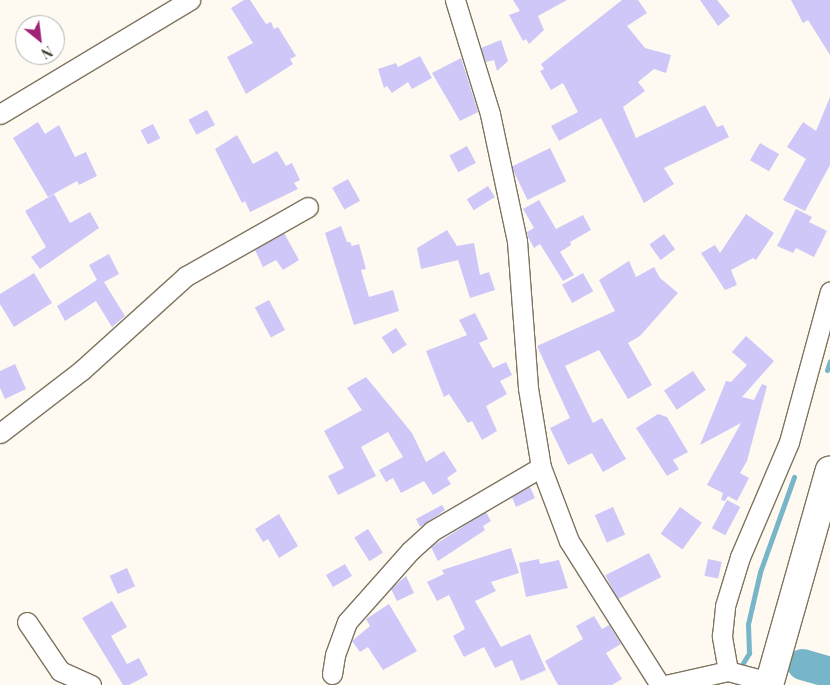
<!DOCTYPE html>
<style>
body{margin:0}
#map{position:relative;width:830px;height:685px;overflow:hidden;background:#fffaf1;font-family:"Playfair Display",serif}
div>[style]{position:absolute}
.stream>*{height:5px;margin:-2.5px;padding:0 2.5px;transform-origin:2.5px;border-radius:2.5px;background:#77b5c8}
.river>*{height:31px;margin:-15.5px;padding:0 15.5px;transform-origin:15.5px;border-radius:15.5px;background:#77b5c8}
.building>*{inset:0;background:#cec7f8;transform-origin:0 0}
.roads{filter:drop-shadow(1px 0 #7e745f) drop-shadow(-1px 0 #7e745f) drop-shadow(0 1px #7e745f) drop-shadow(0 -1px #7e745f)}
.minor>*{height:19px;margin:-9.5px;padding:0 9.5px;transform-origin:9.5px;border-radius:9.5px;background:#fff}
.highway>*{height:28px;margin:-14px;padding:0 14px;transform-origin:14px;border-radius:14px;background:#fff}
span{translate:-50% -50%;white-space:nowrap;text-align:center;line-height:1.15;-webkit-text-stroke:4.5px #fff;paint-order:stroke}
.north{position:absolute;left:15px;top:15px;width:50px;height:50px;box-sizing:border-box;background:#fff;border:1px solid #b2b0ad;border-radius:50%;rotate:151deg;font-size:14px;font-weight:700;line-height:20px;text-align:center;color:#3e3a31}
.north::after{content:'';display:block;margin:auto;width:18px;height:22px;background:#a12174;clip-path:polygon(50% 0,100% 100%,50% 72%,0 100%)}
</style>
<div id="map">
<div class="stream">
<i style="left:827px;top:370px;width:9px;rotate:-72deg"></i>
<i style="left:743px;top:663px;width:12px;rotate:-59deg"></i>
<i style="left:749px;top:653px;width:29px;rotate:-92deg"></i>
<i style="left:748px;top:624px;width:53px;rotate:-77deg"></i>
<i style="left:760px;top:572px;width:101px;rotate:-70.3deg"></i>
</div>
<div class="river">
<i style="left:802px;top:664px;width:29px;rotate:16deg"></i>
</div>
<div class="building">
<i style="clip-path:polygon(244px 0,250px 0,266px 24px,271px 22px,274px 29px,278px 27px,296px 56px,290px 59px,293px 64px,246px 94px,227px 57px,253px 43px,231px 8px)"></i>
<i style="clip-path:polygon(513px 0,567px 0,538px 16px,544px 30px,529px 44px,526px 39px,523px 41px,509px 15px,520px 11px)"></i>
<i style="clip-path:polygon(622px 0,638px 0,647px 13px,627px 26px,645px 48px,671px 55px,666px 73px,654px 69px,638px 82px,645px 91px,623px 107px,636px 138px,705px 105px,717px 127px,723px 125px,729px 137px,664px 168px,674px 184px,644px 203px,601px 118px,559px 141px,551px 126px,578px 112px,563px 83px,551px 90px,540px 71px,544px 69px,541px 64px)"></i>
<i style="clip-path:polygon(700px 0,717px 0,730px 16px,718px 26px)"></i>
<i style="clip-path:polygon(791px 0,830px 0,830px 55px,808px 20px,803px 23px)"></i>
<i style="clip-path:polygon(501px 40px,508px 61px,497px 71px,494px 60px,486px 62px,481px 48px)"></i>
<i style="clip-path:polygon(420px 56px,432px 78px,412px 89px,408px 82px,392px 93px,387px 86px,384px 88px,378px 69px,396px 63px,398px 67px)"></i>
<i style="clip-path:polygon(461px 58px,478px 112px,460px 121px,432px 73px)"></i>
<i style="clip-path:polygon(830px 97px,830px 165px,805px 211px,783px 200px,806px 159px,787px 147px,803px 122px,816px 131px)"></i>
<i style="left:207px;top:110px;width:17px;height:21px;rotate:62deg"></i>
<i style="clip-path:polygon(38px 122px,45px 134px,59px 125px,75px 157px,86px 152px,97px 176px,79px 185px,77px 181px,48px 197px,13px 138px)"></i>
<i style="left:153px;top:124px;width:16px;height:14px;rotate:63deg"></i>
<i style="clip-path:polygon(237px 135px,253px 164px,277px 151px,286px 166px,292px 163px,300px 180px,294px 183px,298px 189px,250px 212px,245px 201px,242px 203px,215px 149px)"></i>
<i style="left:760px;top:143px;width:22px;height:20px;rotate:30deg"></i>
<i style="left:467px;top:146px;width:19px;height:20px;rotate:62deg"></i>
<i style="left:550px;top:148px;width:37px;height:43px;rotate:64deg"></i>
<i style="left:348px;top:179px;width:25px;height:18px;rotate:61deg"></i>
<i style="left:488px;top:186px;width:13px;height:25px;rotate:58deg"></i>
<i style="clip-path:polygon(54px 194px,70px 223px,90px 212px,99px 228px,40px 269px,31px 257px,46px 247px,25px 211px)"></i>
<i style="clip-path:polygon(539px 200px,556px 229px,583px 215px,591px 230px,570px 242px,571px 245px,560px 252px,574px 275px,563px 281px,540px 244px,534px 248px,528px 237px,527px 232px,534px 228px,523px 209px)"></i>
<i style="clip-path:polygon(796px 209px,812px 217px,809px 222px,827px 231px,814px 257px,796px 248px,793px 253px,777px 246px)"></i>
<i style="clip-path:polygon(746px 214px,774px 233px,756px 260px,753px 258px,731px 270px,737px 285px,725px 290px,701px 253px,715px 245px,720px 253px)"></i>
<i style="clip-path:polygon(341px 226px,347px 242px,350px 242px,352px 246px,359px 244px,366px 269px,361px 270px,369px 297px,393px 290px,399px 311px,354px 325px,325px 233px)"></i>
<i style="clip-path:polygon(447px 230px,457px 246px,474px 243px,480px 275px,489px 272px,495px 290px,470px 298px,458px 260px,421px 269px,417px 248px)"></i>
<i style="clip-path:polygon(284px 233px,299px 260px,283px 270px,276px 260px,263px 267px,255px 250px)"></i>
<i style="left:664px;top:234px;width:19px;height:18px;rotate:54deg"></i>
<i style="clip-path:polygon(109px 254px,119px 274px,104px 282px,125px 316px,112px 327px,96px 301px,65px 321px,57px 306px,97px 280px,89px 265px)"></i>
<i style="clip-path:polygon(629px 261px,636px 277px,654px 267px,660px 278px,678px 293px,640px 336px,628px 343px,652px 385px,628px 399px,599px 350px,565px 366px,593px 423px,602px 418px,626px 459px,603px 472px,592px 453px,568px 465px,550px 428px,570px 418px,537px 346px,615px 311px,599px 280px)"></i>
<i style="clip-path:polygon(34px 273px,52px 303px,14px 327px,0 304px,0 294px)"></i>
<i style="left:583px;top:273px;width:21px;height:24px;rotate:61deg"></i>
<i style="left:269px;top:300px;width:34px;height:16px;rotate:62deg"></i>
<i style="clip-path:polygon(475px 313px,488px 339px,479px 343px,493px 368px,506px 362px,512px 375px,500px 381px,507px 394px,486px 406px,497px 431px,482px 440px,472px 421px,468px 423px,449px 394px,444px 397px,426px 351px,467px 335px,459px 320px)"></i>
<i style="left:396px;top:328px;width:20px;height:17px;rotate:57deg"></i>
<i style="clip-path:polygon(746px 336px,774px 361px,742px 397px,754px 400px,762px 384px,767px 386px,747px 461px,740px 473px,749px 478px,737px 501px,728px 496px,725px 501px,721px 500px,723px 493px,707px 485px,741px 423px,700px 445px,726px 381px,731px 382px,747px 365px,732px 352px)"></i>
<i style="clip-path:polygon(15px 364px,26px 389px,5px 399px,0 388px,0 371px)"></i>
<i style="left:693px;top:371px;width:23px;height:35px;rotate:56deg"></i>
<i style="clip-path:polygon(366px 377px,412px 433px,426px 462px,444px 451px,457px 471px,447px 478px,451px 484px,433px 495px,424px 481px,401px 493px,393px 478px,386px 482px,379px 470px,403px 457px,388px 432px,361px 447px,376px 476px,338px 495px,328px 476px,344px 468px,324px 431px,362px 410px,347px 388px)"></i>
<i style="clip-path:polygon(658px 414px,667px 417px,688px 452px,673px 460px,679px 469px,667px 476px,636px 428px)"></i>
<i style="clip-path:polygon(530px 487px,535px 498px,516px 507px,512px 497px)"></i>
<i style="left:727px;top:500px;width:15px;height:32px;rotate:28deg"></i>
<i style="clip-path:polygon(442px 505px,445px 510px,420px 527px,416px 519px)"></i>
<i style="left:613px;top:507px;width:30px;height:20px;rotate:66deg"></i>
<i style="left:680px;top:507px;width:27px;height:33px;rotate:36deg"></i>
<i style="clip-path:polygon(486px 512px,491px 521px,483px 526px,485px 530px,438px 561px,431px 547px)"></i>
<i style="clip-path:polygon(279px 514px,298px 546px,279px 558px,268px 539px,263px 542px,255px 529px)"></i>
<i style="left:368px;top:529px;width:28px;height:16px;rotate:58deg"></i>
<i style="clip-path:polygon(511px 548px,519px 573px,491px 582px,496px 591px,475px 601px,501px 647px,530px 634px,546px 670px,521px 681px,512px 660px,495px 668px,484px 647px,464px 657px,453px 636px,465px 629px,449px 595px,437px 601px,427px 582px,444px 574px,442px 570px)"></i>
<i style="left:649px;top:553px;width:27px;height:49px;rotate:63deg"></i>
<i style="clip-path:polygon(539px 559px,540px 564px,559px 560px,568px 588px,526px 597px,519px 563px)"></i>
<i style="left:708px;top:559px;width:14px;height:17px;rotate:12deg"></i>
<i style="left:345px;top:564px;width:14px;height:22px;rotate:60deg"></i>
<i style="left:127px;top:568px;width:20px;height:19px;rotate:66deg"></i>
<i style="clip-path:polygon(406px 576px,414px 593px,397px 601px,391px 589px)"></i>
<i style="clip-path:polygon(112px 601px,127px 627px,111px 636px,127px 664px,139px 658px,148px 675px,129px 685px,123px 685px,82px 618px)"></i>
<i style="clip-path:polygon(389px 604px,417px 651px,383px 670px,368px 647px,360px 652px,352px 641px,370px 626px,366px 619px)"></i>
<i style="clip-path:polygon(594px 616px,602px 629px,609px 625px,621px 644px,606px 653px,622px 679px,612px 685px,558px 685px,545px 661px,583px 639px,576px 626px)"></i>
</div>
<div class="roads">
<div class="minor">
<i style="left:455px;top:0;width:119px;rotate:72.9deg"></i>
<i style="left:490px;top:114px;width:130px;rotate:78deg"></i>
<i style="left:517px;top:241px;width:147px;rotate:85.7deg"></i>
<i style="left:528px;top:388px;width:80px;rotate:80.7deg"></i>
<i style="left:541px;top:467px;width:79px;rotate:69.3deg"></i>
<i style="left:569px;top:541px;width:170px;rotate:57.7deg"></i>
<i style="left:0;top:114px;width:222px;rotate:-31deg"></i>
<i style="left:0;top:433px;width:103px;rotate:-37.5deg"></i>
<i style="left:82px;top:370px;width:140px;rotate:-42.1deg"></i>
<i style="left:186px;top:276px;width:140px;rotate:-29.5deg"></i>
<i style="left:27px;top:622px;width:59px;rotate:56deg"></i>
<i style="left:60px;top:671px;width:34px;rotate:24deg"></i>
<i style="left:332px;top:674px;width:19px;rotate:-81deg"></i>
<i style="left:335px;top:655px;width:35px;rotate:-70deg"></i>
<i style="left:347px;top:622px;width:95px;rotate:-48.4deg"></i>
<i style="left:410px;top:551px;width:30px;rotate:-42deg"></i>
<i style="left:432px;top:531px;width:126px;rotate:-30.4deg"></i>
<i style="left:769px;top:682px;width:42px;rotate:-165deg"></i>
<i style="left:728px;top:671px;width:36px;rotate:-100deg"></i>
<i style="left:722px;top:636px;width:30px;rotate:-84deg"></i>
<i style="left:725px;top:606px;width:51px;rotate:-73deg"></i>
<i style="left:740px;top:557px;width:125px;rotate:-66.9deg"></i>
<i style="left:789px;top:442px;width:156px;rotate:-74.8deg"></i>
<i style="left:666px;top:685px;width:64px;rotate:-12.7deg"></i>
</div>
<div class="highway">
<i style="left:769px;top:685px;width:223px;rotate:-74.2deg"></i>
</div>
</div>
<div class="north">N</div>
</div>
